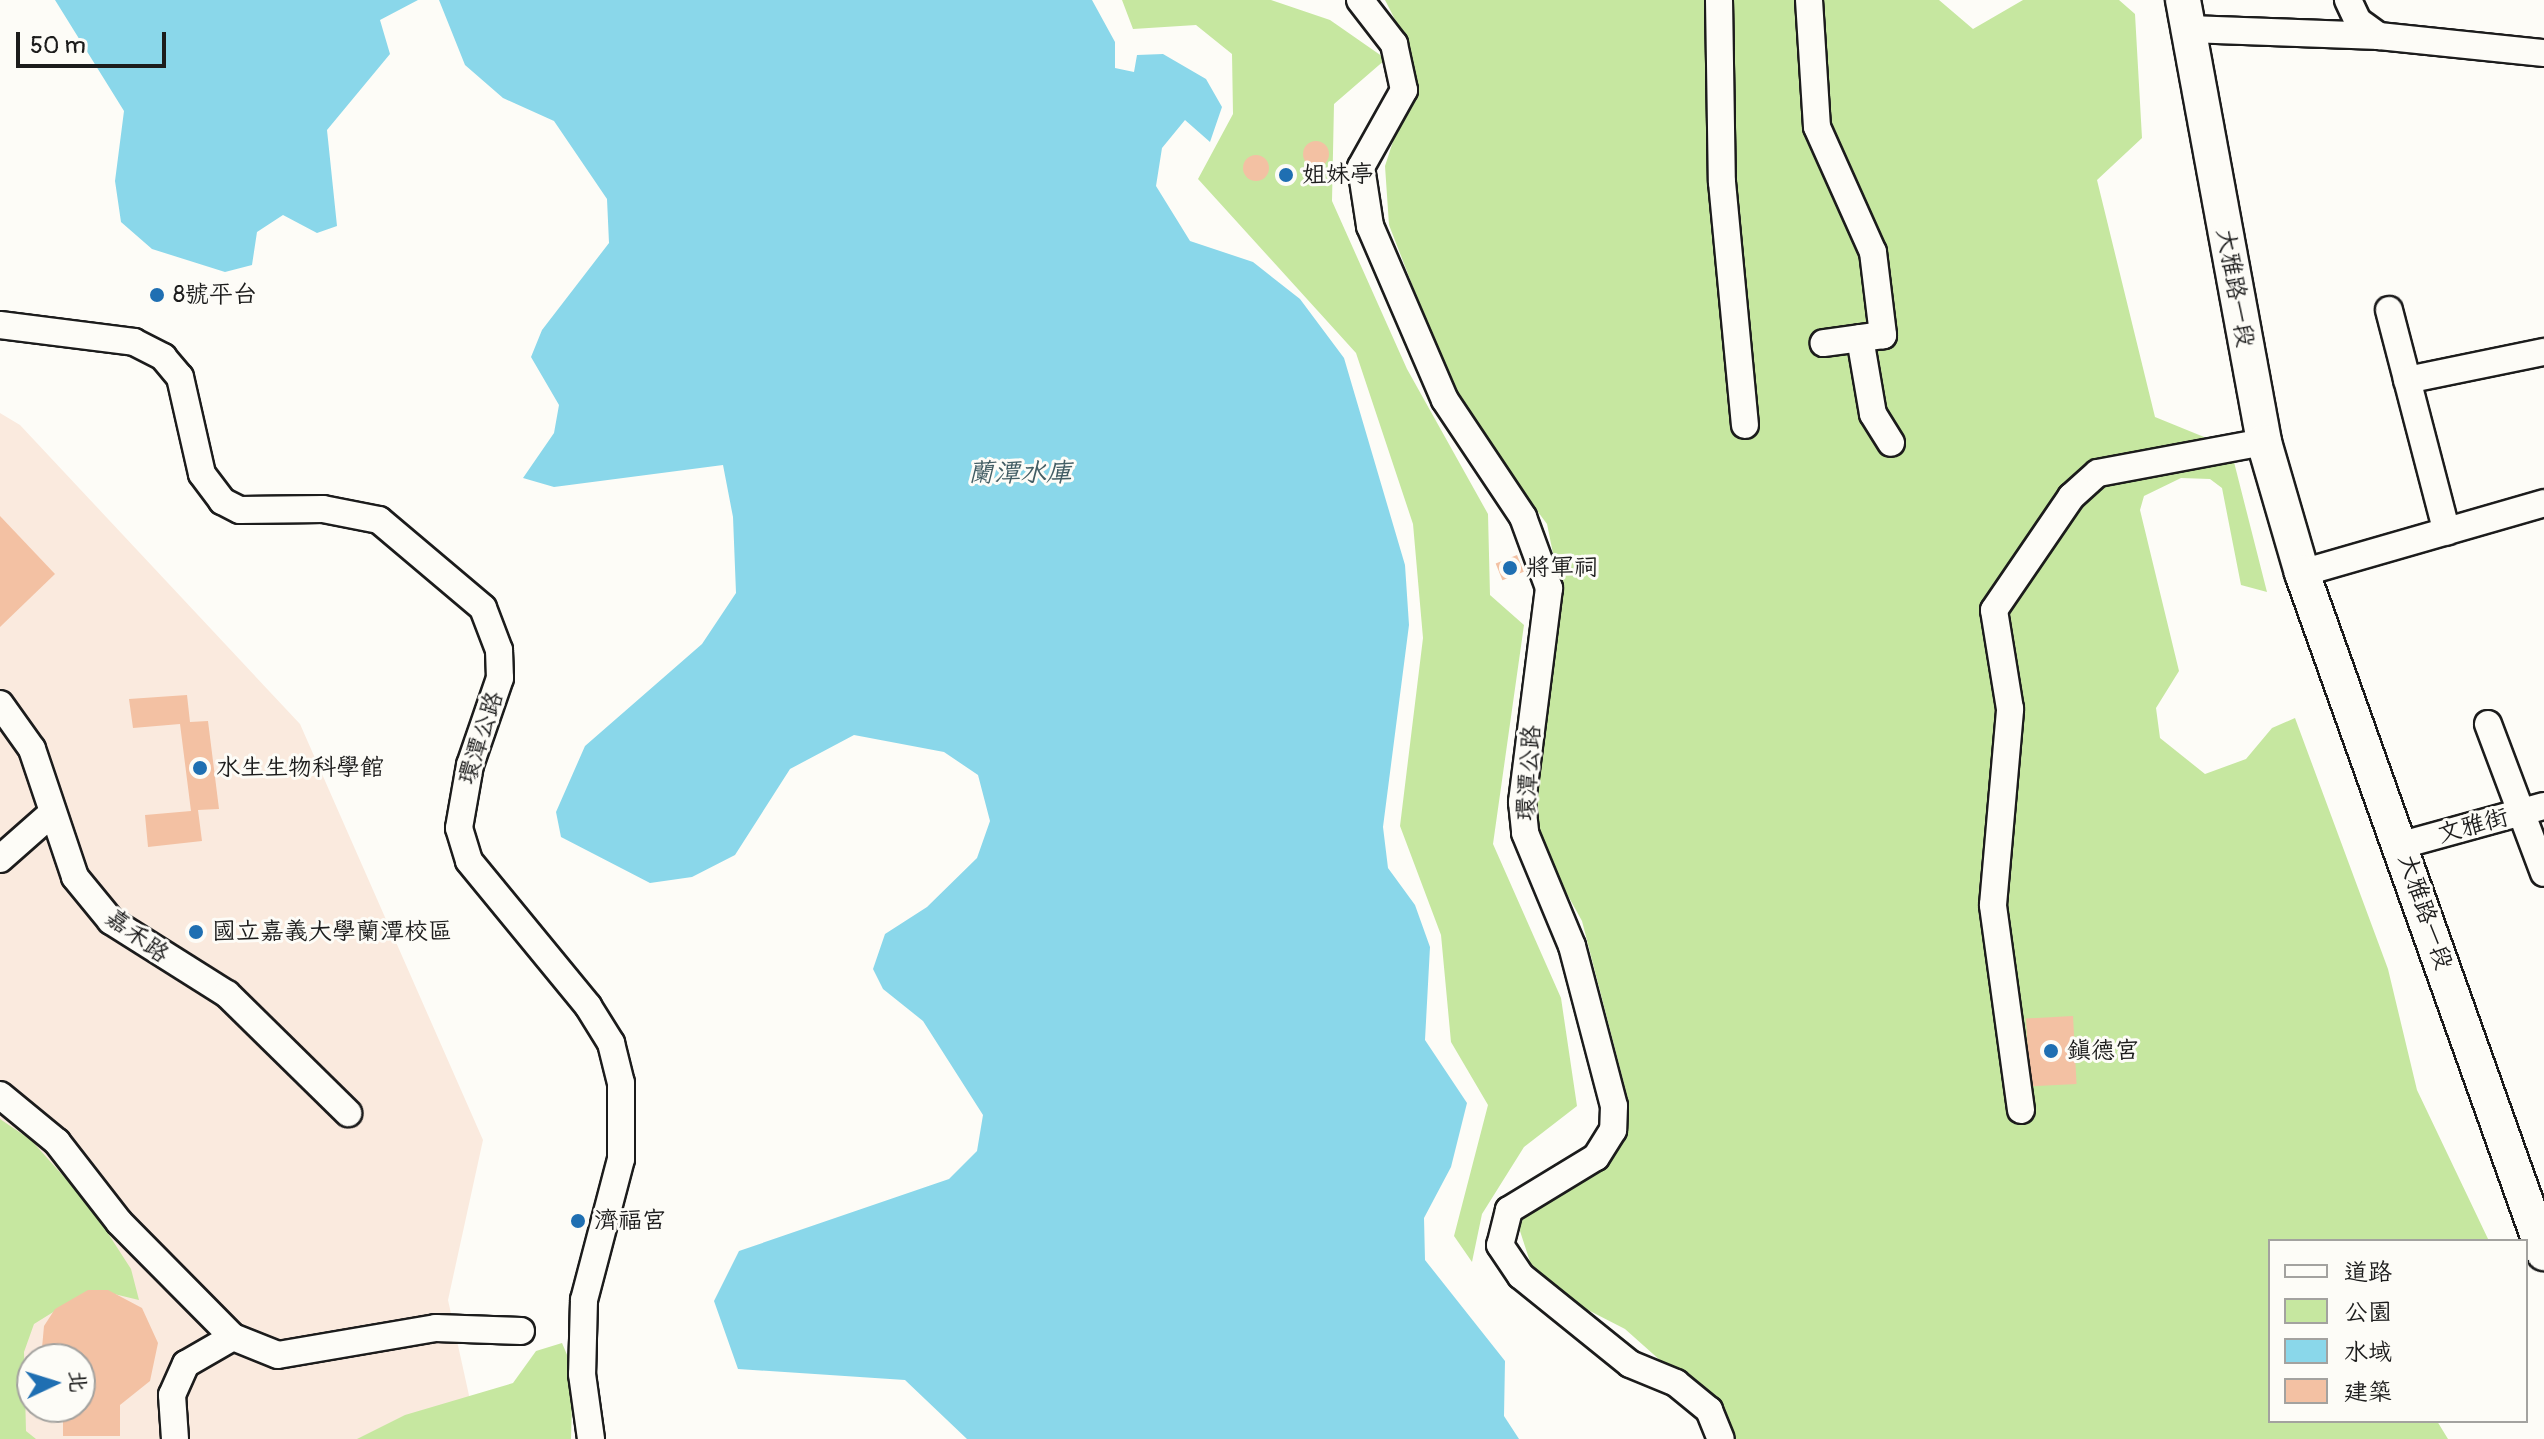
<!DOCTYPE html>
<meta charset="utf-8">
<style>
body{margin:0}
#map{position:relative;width:2544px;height:1439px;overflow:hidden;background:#fdfcf7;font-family:Pangolin,"LXGW WenKai TC",sans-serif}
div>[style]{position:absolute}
.built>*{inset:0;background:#faeade}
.green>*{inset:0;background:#c6e7a0}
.water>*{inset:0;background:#8ad7ea}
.building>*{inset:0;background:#f3c1a3;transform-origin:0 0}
.round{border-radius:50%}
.roads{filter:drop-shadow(2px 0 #1c1c1c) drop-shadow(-2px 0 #1c1c1c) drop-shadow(0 2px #1c1c1c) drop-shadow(0 -2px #1c1c1c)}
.minor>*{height:26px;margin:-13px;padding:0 13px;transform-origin:13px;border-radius:13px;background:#fdfcf7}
.major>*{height:34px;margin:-17px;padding:0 17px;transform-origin:17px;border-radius:17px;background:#fdfcf7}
.dots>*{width:22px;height:22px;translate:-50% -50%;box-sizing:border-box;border:4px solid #fdfcf7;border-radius:50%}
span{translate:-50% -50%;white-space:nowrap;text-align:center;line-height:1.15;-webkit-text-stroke:6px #fdfcf7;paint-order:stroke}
.poi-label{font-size:24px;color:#1c1c1c}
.left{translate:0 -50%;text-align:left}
.street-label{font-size:24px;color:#1c1c1c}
.water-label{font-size:26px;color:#425d64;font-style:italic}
.legend{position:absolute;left:2268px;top:1239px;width:260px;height:184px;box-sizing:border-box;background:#fdfcf7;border:2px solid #a3a29f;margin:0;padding:10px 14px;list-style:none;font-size:24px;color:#1c1c1c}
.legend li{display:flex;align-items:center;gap:16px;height:40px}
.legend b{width:40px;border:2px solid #a3a29f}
.north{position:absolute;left:16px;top:1343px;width:80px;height:80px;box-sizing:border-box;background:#fdfcf7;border:2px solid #a3a29f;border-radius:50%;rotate:86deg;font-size:22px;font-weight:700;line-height:32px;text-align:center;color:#1c1c1c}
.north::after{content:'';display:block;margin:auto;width:28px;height:36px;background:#1f6fb2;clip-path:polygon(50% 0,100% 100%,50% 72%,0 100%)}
.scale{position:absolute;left:16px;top:32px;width:150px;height:36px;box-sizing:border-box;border:4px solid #1c1c1c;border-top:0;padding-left:10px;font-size:24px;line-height:28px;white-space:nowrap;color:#1c1c1c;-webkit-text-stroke:6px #fdfcf7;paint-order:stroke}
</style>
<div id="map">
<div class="built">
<i style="clip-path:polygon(evenodd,0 413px,20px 425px,300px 724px,483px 1140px,448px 1300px,474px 1418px,452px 1439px,0 1439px,0 413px,32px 1359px,80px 1359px,80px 1407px,32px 1407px,32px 1359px)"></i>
</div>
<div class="green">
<i style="clip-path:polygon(1122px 0,1271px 0,1330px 20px,1386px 59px,1334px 104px,1332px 201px,1407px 369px,1488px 514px,1490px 595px,1524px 625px,1493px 844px,1561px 998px,1577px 1106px,1524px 1147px,1482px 1214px,1472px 1262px,1454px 1236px,1488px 1105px,1451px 1042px,1441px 935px,1400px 826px,1423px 638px,1413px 524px,1356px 353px,1198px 179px,1233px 114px,1232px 54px,1196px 25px,1133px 29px)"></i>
<i style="clip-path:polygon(1385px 0,1939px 0,1973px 29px,2023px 0,2119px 0,2135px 14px,2142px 138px,2097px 180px,2155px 417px,2209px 439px,2234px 462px,2267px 592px,2241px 585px,2222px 488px,2210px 479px,2181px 478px,2144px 496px,2140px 510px,2179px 671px,2156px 708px,2160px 738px,2205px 774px,2246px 759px,2272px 728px,2295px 718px,2388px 969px,2417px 1090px,2489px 1241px,2270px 1241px,2270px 1421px,2437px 1421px,2448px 1439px,1707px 1439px,1704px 1418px,1671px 1370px,1625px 1329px,1549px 1290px,1532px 1268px,1520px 1231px,1522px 1204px,1626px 1113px,1624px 1084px,1582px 921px,1531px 829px,1558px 578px,1547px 524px,1460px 408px,1389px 225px,1385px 166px,1412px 83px,1407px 43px)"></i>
<i style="clip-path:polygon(0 1119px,31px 1140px,91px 1207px,131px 1269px,139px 1300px,114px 1294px,71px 1301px,34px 1324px,24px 1352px,26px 1431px,36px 1439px,0 1439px)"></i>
<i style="clip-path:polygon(562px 1343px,573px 1369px,571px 1439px,357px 1439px,405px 1415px,513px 1383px,536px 1351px)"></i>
</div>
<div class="water">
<i style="clip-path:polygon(55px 0,418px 0,380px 20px,390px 54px,327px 130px,337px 226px,317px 233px,283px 215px,257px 232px,252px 265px,225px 272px,152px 249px,121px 222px,115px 181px,124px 111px)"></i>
<i style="clip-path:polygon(439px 0,1092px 0,1115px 42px,1115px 68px,1134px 72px,1137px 55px,1163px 54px,1206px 79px,1222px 107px,1210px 142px,1185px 120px,1162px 148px,1156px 186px,1190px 241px,1253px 262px,1300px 299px,1344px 358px,1405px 565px,1409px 625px,1383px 827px,1388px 868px,1415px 905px,1430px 947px,1425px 1040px,1467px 1103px,1451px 1167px,1424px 1218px,1425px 1260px,1505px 1361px,1504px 1416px,1519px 1439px,967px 1439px,905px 1380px,738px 1369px,714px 1301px,739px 1251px,949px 1179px,977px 1151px,983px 1115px,923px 1021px,883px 989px,873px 969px,885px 934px,927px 907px,977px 858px,990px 821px,978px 775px,944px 752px,854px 735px,790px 769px,735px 855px,692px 877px,650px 883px,561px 837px,556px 812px,585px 746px,702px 644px,736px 593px,733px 517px,723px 465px,554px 487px,523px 478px,554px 433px,559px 405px,531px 357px,542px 330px,609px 243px,607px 199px,554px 121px,503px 98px,465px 65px)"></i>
</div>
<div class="building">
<i class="round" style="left:1303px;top:141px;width:26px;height:26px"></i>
<i class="round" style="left:1243px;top:155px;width:26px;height:26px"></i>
<i style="clip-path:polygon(0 516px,55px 574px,0 627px)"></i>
<i style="left:1517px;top:555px;width:18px;height:23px;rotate:68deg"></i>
<i style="clip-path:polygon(187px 695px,190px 722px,208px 721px,219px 809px,198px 810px,202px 841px,148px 847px,145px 815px,191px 811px,180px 724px,133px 728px,129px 699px)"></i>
<i style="left:2073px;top:1016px;width:68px;height:47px;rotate:87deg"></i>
<i style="clip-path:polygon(88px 1290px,108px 1290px,142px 1308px,158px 1343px,150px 1381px,120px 1405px,120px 1436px,63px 1436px,63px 1407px,80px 1407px,80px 1359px,41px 1359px,44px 1326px,55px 1309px)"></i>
</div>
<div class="roads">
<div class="minor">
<i style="left:1360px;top:0;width:56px;rotate:52.3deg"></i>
<i style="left:1394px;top:44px;width:47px;rotate:77.7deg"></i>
<i style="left:1404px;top:90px;width:88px;rotate:119.2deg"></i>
<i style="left:1361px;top:167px;width:60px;rotate:81.3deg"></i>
<i style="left:1370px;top:226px;width:189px;rotate:66.7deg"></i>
<i style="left:1445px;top:400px;width:141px;rotate:56.3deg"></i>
<i style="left:1523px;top:517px;width:76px;rotate:69.9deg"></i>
<i style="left:1549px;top:588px;width:216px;rotate:97.2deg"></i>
<i style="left:1522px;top:802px;width:31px;rotate:84deg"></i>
<i style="left:1525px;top:833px;width:122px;rotate:67.4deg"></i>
<i style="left:1572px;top:946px;width:165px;rotate:75.3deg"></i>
<i style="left:1614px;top:1106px;width:24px;rotate:92deg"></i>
<i style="left:1613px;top:1130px;width:32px;rotate:122deg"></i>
<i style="left:1596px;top:1157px;width:102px;rotate:148.7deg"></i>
<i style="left:1509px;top:1210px;width:36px;rotate:104deg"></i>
<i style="left:1500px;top:1245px;width:37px;rotate:56deg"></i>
<i style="left:1521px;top:1276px;width:140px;rotate:38.9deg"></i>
<i style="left:1630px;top:1364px;width:50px;rotate:22.4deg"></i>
<i style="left:1676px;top:1383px;width:43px;rotate:39.3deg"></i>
<i style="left:1709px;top:1410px;width:31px;rotate:68deg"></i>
<i style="left:1719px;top:0;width:182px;rotate:89.1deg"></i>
<i style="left:1722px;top:182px;width:244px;rotate:84.6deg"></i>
<i style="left:1809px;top:0;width:127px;rotate:86.4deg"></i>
<i style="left:1817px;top:127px;width:137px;rotate:65.9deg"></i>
<i style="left:1873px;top:252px;width:84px;rotate:83.1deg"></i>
<i style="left:1883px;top:335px;width:60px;rotate:172.3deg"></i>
<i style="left:2348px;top:0;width:23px;rotate:65deg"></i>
<i style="left:2358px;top:21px;width:26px;rotate:36deg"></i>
<i style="left:2379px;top:36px;width:166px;rotate:5.9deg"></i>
<i style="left:2189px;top:29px;width:190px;rotate:2.1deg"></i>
<i style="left:2389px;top:310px;width:229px;rotate:75.4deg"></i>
<i style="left:0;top:325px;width:135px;rotate:7.2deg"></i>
<i style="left:134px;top:342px;width:33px;rotate:27deg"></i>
<i style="left:163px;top:357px;width:26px;rotate:50deg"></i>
<i style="left:180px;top:377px;width:99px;rotate:77.2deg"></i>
<i style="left:202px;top:474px;width:34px;rotate:53deg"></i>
<i style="left:222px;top:501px;width:20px;rotate:27deg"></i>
<i style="left:240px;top:510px;width:83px;rotate:-0.7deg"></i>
<i style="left:323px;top:509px;width:57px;rotate:11.1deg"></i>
<i style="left:379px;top:520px;width:136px;rotate:40.2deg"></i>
<i style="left:483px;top:608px;width:45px;rotate:69.1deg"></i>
<i style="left:499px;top:650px;width:28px;rotate:88deg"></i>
<i style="left:500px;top:678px;width:92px;rotate:109deg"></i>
<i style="left:470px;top:765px;width:64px;rotate:99.9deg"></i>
<i style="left:459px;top:828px;width:34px;rotate:73deg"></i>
<i style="left:469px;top:861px;width:188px;rotate:50.6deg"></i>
<i style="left:588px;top:1006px;width:44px;rotate:58.1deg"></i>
<i style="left:611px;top:1043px;width:41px;rotate:76deg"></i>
<i style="left:621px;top:1083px;width:76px;rotate:90deg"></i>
<i style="left:621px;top:1159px;width:146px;rotate:104.7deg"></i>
<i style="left:584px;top:1300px;width:74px;rotate:91.5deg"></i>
<i style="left:582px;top:1374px;width:66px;rotate:82.1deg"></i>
<i style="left:1860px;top:338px;width:77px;rotate:80.3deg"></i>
<i style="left:1873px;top:414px;width:34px;rotate:58deg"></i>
<i style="left:2407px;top:380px;width:140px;rotate:-11.6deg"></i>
<i style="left:2302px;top:573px;width:252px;rotate:-16.1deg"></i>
<i style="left:0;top:704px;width:55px;rotate:54.6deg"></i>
<i style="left:32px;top:749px;width:135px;rotate:71.4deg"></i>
<i style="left:75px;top:877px;width:57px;rotate:50.7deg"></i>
<i style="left:111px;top:921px;width:137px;rotate:32.2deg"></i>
<i style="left:227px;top:994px;width:170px;rotate:44.5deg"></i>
<i style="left:2488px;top:724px;width:159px;rotate:69.4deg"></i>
<i style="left:2402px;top:845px;width:147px;rotate:-15.4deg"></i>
<i style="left:0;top:859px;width:68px;rotate:-41.4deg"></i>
<i style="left:0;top:1095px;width:74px;rotate:39.5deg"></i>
<i style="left:57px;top:1142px;width:101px;rotate:52.2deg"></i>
<i style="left:119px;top:1222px;width:162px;rotate:45.3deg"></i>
<i style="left:233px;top:1337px;width:48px;rotate:21.8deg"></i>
<i style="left:278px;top:1355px;width:160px;rotate:-9.7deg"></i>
<i style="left:436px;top:1328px;width:85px;rotate:2deg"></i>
<i style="left:2021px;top:1110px;width:207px;rotate:-97.8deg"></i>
<i style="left:1993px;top:905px;width:197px;rotate:-85deg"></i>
<i style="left:2010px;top:709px;width:100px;rotate:-99.2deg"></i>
<i style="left:1994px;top:610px;width:137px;rotate:-55.7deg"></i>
<i style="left:2071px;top:497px;width:36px;rotate:-42deg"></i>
<i style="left:2098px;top:473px;width:169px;rotate:-10.6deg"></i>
<i style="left:175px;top:1439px;width:44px;rotate:-93.9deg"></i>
<i style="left:172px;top:1395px;width:34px;rotate:-66deg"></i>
<i style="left:186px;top:1364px;width:54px;rotate:-29.9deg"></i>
</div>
<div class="major">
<i style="left:2183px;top:0;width:449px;rotate:79.6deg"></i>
<i style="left:2264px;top:442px;width:136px;rotate:73.8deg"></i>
<i style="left:2302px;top:573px;width:722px;rotate:70.41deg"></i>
</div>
</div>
<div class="dots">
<i style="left:1286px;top:175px;background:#1f6fb2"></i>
<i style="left:157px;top:295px;background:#1f6fb2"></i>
<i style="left:1510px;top:568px;background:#1f6fb2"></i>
<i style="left:200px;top:768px;background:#1f6fb2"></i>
<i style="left:196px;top:932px;background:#1f6fb2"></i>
<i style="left:2051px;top:1051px;background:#1f6fb2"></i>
<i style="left:578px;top:1221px;background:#1f6fb2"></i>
</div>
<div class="poi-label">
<span class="left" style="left:1302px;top:175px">姐妹亭</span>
<span class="left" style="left:173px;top:295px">8號平台</span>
<span class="left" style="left:1526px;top:568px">將軍祠</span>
<span class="left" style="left:216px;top:768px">水生生物科學館</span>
<span class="left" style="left:212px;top:932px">國立嘉義大學蘭潭校區</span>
<span class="left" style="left:2067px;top:1051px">鎮德宮</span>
<span class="left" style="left:594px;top:1221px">濟福宮</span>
</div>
<div class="street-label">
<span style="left:2235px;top:288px;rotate:80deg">大雅路一段</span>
<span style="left:481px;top:738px;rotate:-72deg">環潭公路</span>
<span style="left:1529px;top:773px;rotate:-86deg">環潭公路</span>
<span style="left:2473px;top:826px;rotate:-15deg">文雅街</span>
<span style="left:2425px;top:912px;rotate:71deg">大雅路一段</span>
<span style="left:137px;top:936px;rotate:37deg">嘉禾路</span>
</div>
<div class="water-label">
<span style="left:1020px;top:474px">蘭潭水庫</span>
</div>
<ul class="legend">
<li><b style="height:10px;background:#fdfcf7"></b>道路</li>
<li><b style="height:22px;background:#c6e7a0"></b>公園</li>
<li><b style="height:22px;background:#8ad7ea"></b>水域</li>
<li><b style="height:22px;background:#f3c1a3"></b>建築</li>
</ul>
<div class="north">北</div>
<div class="scale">50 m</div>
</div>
